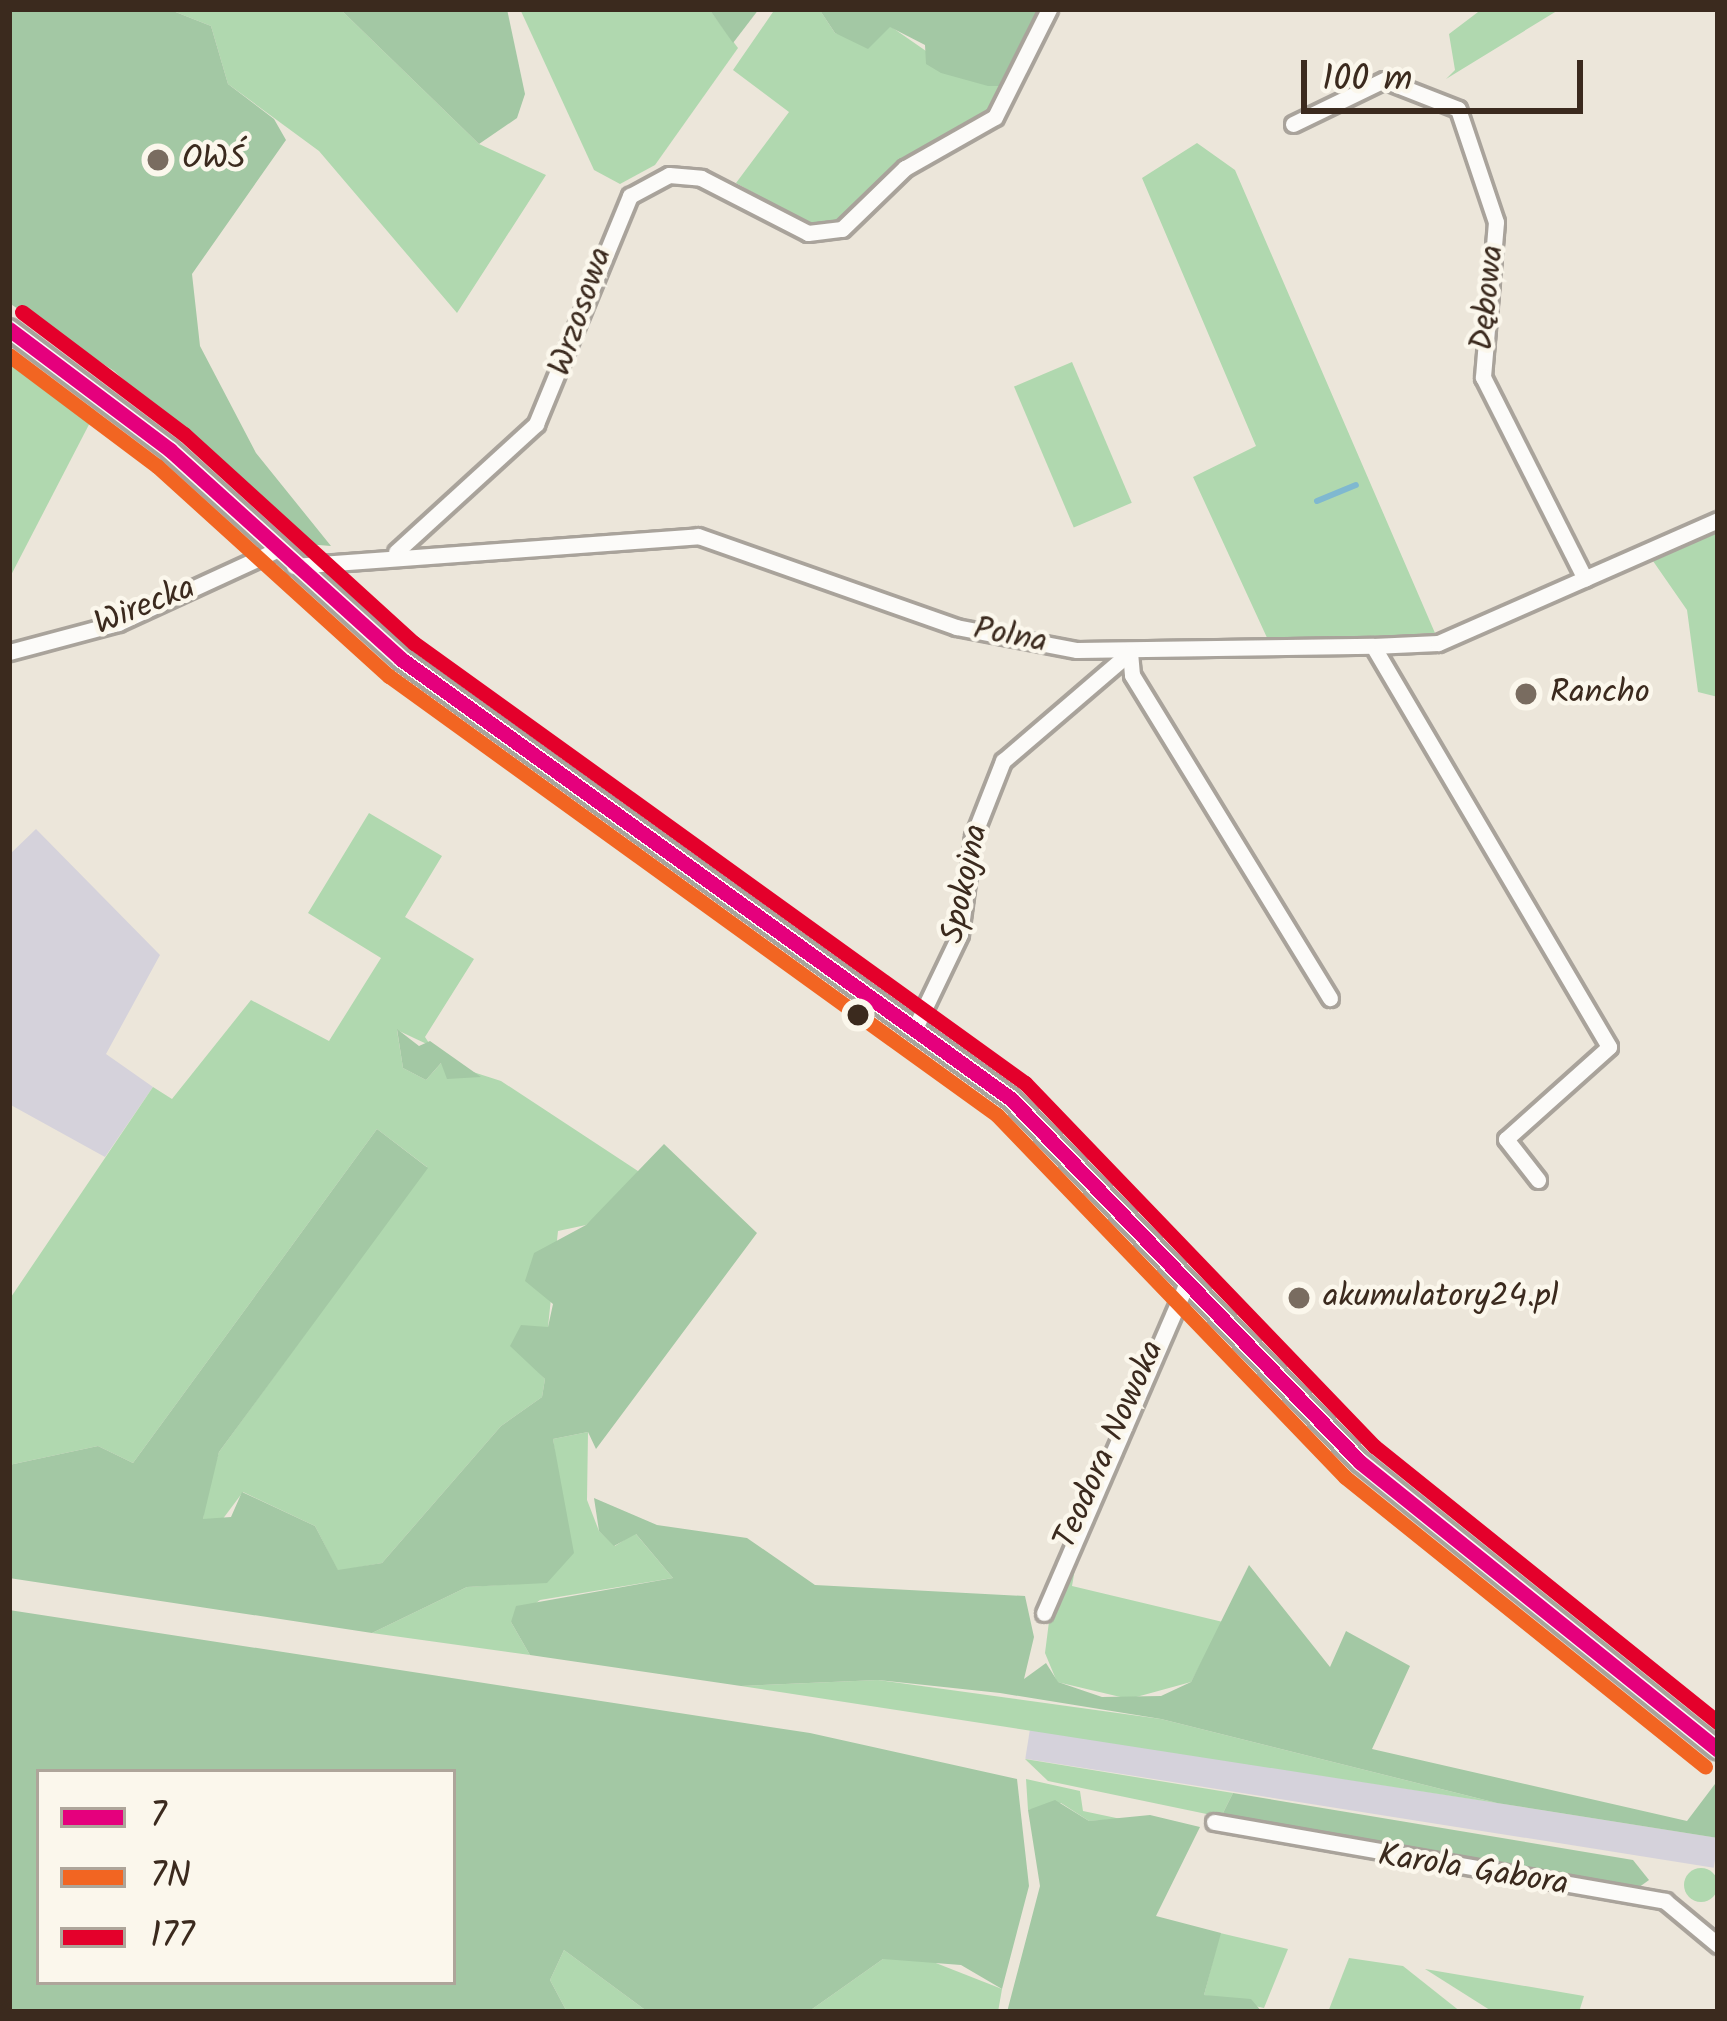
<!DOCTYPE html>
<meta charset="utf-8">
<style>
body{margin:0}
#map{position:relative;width:1727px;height:2021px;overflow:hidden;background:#ece6da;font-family:Kalam,sans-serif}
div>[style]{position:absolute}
.industrial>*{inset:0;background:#d5d2db;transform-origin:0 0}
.green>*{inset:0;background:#b0d8af;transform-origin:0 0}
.round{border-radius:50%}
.forest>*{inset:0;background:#a3c8a4}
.stream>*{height:6px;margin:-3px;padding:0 3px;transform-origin:3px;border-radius:3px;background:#7fb8d0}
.roads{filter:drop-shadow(3px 0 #a9a39b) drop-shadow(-3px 0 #a9a39b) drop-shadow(0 3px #a9a39b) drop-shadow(0 -3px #a9a39b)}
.minor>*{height:15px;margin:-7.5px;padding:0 7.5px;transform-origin:7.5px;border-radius:7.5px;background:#fcfbf9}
.tertiary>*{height:18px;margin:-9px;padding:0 9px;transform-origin:9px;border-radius:9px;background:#fcfbf9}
.bus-1>*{height:15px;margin:-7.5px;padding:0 7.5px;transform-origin:7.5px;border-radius:7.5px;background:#e5007d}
.bus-2>*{height:15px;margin:-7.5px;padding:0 7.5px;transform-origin:7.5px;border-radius:7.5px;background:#f26522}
.bus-3>*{height:15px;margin:-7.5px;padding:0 7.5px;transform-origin:7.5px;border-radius:7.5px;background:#e4002b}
.dots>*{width:33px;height:33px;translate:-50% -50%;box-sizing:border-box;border:6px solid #fbf7ec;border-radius:50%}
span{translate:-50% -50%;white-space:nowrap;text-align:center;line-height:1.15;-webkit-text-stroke:9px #fbf7ec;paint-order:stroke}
.poi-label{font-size:33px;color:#3b2a1e}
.left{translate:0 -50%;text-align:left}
.street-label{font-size:33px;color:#3b2a1e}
.frame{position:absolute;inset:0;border:12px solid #3b2a1e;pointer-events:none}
.legend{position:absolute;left:36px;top:1769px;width:420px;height:216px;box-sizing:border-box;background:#fbf7ec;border:3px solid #aea59a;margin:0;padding:15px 21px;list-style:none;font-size:36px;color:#3b2a1e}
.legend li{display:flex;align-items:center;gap:24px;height:60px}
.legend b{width:60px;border:3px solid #aea59a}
.scale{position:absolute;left:1301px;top:60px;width:282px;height:54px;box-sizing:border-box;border:6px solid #3b2a1e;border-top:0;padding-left:15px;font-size:36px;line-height:42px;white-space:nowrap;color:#3b2a1e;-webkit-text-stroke:9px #fbf7ec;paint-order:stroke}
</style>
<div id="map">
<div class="industrial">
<i style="clip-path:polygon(36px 829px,160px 955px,106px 1054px,153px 1087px,105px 1157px,9px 1104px,9px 855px)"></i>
<i style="left:1030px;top:1729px;width:697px;height:30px;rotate:9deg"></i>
</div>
<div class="green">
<i style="clip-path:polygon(168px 9px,340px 9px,479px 144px,546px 175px,457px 313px,319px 151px,228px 84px,211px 26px)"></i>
<i style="clip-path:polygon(520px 9px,709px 9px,738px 48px,655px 165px,620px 184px,594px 170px)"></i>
<i style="clip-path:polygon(775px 9px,819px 9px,835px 33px,861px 41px,890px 26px,962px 76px,1013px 86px,972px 130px,901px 163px,843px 222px,811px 225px,736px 183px,789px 112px,733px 70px)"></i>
<i style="clip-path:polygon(1482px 9px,1560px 9px,1446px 79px,1455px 70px,1449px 34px)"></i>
<i style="clip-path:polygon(1197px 143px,1235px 170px,1435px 633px,1269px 642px,1193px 477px,1256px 446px,1142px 178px)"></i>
<i style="clip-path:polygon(9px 349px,96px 411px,9px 579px)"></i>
<i style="left:1072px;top:362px;width:153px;height:63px;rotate:67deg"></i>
<i style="clip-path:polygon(1718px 528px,1718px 697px,1698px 692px,1687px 610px,1653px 561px)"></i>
<i style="clip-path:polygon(369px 813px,442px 856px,405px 917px,474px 959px,425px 1037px,431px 1046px,397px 1030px,403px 1068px,426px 1080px,442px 1062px,501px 1081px,644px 1175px,586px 1225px,558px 1231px,548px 1327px,526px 1358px,545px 1379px,542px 1397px,501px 1426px,382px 1563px,338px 1571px,315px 1526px,243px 1492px,219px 1524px,203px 1519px,206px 1494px,219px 1452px,427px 1167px,377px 1129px,133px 1463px,98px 1446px,9px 1465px,9px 1300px,153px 1087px,172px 1099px,251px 1000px,329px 1041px,381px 958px,308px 913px)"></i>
<i style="clip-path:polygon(588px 1432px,587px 1500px,599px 1531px,615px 1546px,635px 1533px,673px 1578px,540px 1600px,511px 1622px,530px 1655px,372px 1633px,467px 1587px,547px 1582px,560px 1491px,553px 1439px)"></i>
<i style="clip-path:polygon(1084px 1517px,1072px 1586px,1223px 1622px,1191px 1682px,1129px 1699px,1057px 1682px,1045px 1653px,1052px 1598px)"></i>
<i style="clip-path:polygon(878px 1680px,1161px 1719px,1497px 1803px,741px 1686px)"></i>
<i style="clip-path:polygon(1025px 1759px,1233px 1793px,1221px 1817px,1048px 1781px)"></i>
<i style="clip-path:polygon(1026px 1779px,1080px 1791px,1083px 1811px,1121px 1819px,1089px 1821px,1061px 1803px,1028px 1810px)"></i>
<i class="round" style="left:1684px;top:1868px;width:34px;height:34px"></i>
<i style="clip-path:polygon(1220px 1933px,1288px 1949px,1264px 2008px,1204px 1995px)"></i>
<i style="clip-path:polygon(564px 1950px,648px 2012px,567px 2012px,550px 1980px)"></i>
<i style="clip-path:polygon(918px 1956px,1002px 1989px,998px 2012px,808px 2012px,883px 1959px)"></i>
<i style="clip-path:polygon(1349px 1958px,1403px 1966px,1461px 2012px,1328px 2012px)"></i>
<i style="clip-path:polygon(1425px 1969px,1584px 1996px,1579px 2012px,1493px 2012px)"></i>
</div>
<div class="forest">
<i style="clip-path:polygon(9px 9px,168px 9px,211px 26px,228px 84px,274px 119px,286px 140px,192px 274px,200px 346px,256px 453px,331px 546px,306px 544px,114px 371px,9px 303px)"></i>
<i style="clip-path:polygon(340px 9px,507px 9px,525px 94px,517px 118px,479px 144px)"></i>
<i style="clip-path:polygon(709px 9px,759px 9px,733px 43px)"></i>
<i style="clip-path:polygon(819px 9px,1040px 9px,1013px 86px,988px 86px,941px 73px,926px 64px,925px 45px,890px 27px,868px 49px,835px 33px)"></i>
<i style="clip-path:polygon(397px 1029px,419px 1046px,430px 1041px,481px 1077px,447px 1079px,441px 1063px,426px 1080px,403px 1068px)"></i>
<i style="clip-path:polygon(377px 1129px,428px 1168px,219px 1452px,203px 1519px,231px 1517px,242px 1492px,315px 1526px,338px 1570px,382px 1563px,501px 1426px,542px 1397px,545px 1379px,510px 1346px,521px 1325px,548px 1327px,553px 1304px,525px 1281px,534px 1253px,586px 1225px,664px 1144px,757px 1233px,596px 1449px,588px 1432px,553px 1439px,574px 1553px,547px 1583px,467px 1587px,372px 1633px,9px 1578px,9px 1465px,98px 1446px,133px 1463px)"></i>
<i style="clip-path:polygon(594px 1498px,657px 1525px,747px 1538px,815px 1585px,1025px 1596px,1034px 1637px,1024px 1679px,1046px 1663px,1058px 1682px,1102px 1697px,1161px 1696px,1191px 1682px,1249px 1565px,1330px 1667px,1346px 1631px,1410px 1666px,1372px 1749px,1687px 1821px,1718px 1780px,1718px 1838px,1497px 1803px,1161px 1719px,1000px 1693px,878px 1680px,741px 1686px,530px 1655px,511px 1622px,516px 1606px,673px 1578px,636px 1534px,614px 1546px,599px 1531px)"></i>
<i style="clip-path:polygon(evenodd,9px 1610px,810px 1733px,1017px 1779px,1029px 1886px,1002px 1989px,961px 1965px,883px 1959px,808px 2012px,648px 2012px,564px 1950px,550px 1980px,567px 2012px,9px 2012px,9px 1610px,39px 1772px,453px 1772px,453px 1982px,39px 1982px,39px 1772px)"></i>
<i style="clip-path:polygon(1233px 1793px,1633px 1860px,1649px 1880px,1631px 1893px,1221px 1817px)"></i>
<i style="clip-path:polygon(1055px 1800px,1089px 1821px,1150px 1815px,1200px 1827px,1156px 1916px,1221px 1933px,1204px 1995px,1251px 1999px,1262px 2012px,1007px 2012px,1040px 1886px,1028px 1810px)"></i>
</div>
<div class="stream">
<i style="left:1317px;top:501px;width:42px;rotate:-22.3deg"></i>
</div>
<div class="roads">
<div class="minor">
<i style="left:1293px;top:124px;width:101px;rotate:-25.8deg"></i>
<i style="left:1384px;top:80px;width:79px;rotate:21.4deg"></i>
<i style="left:1458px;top:109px;width:119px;rotate:71.4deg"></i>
<i style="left:1496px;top:222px;width:156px;rotate:94.8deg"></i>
<i style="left:1483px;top:377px;width:226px;rotate:63.2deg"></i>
<i style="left:396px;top:552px;width:190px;rotate:-42.4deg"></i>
<i style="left:536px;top:424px;width:247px;rotate:-67.6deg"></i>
<i style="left:630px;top:196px;width:44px;rotate:-28.3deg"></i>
<i style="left:669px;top:175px;width:32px;rotate:5deg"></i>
<i style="left:701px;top:178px;width:120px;rotate:27.2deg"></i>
<i style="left:808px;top:233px;width:34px;rotate:-7deg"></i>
<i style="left:842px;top:229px;width:88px;rotate:-44.1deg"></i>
<i style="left:905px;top:168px;width:103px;rotate:-29.5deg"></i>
<i style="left:995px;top:117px;width:121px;rotate:-63.4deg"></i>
<i style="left:294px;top:566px;width:405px;rotate:-4.2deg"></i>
<i style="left:698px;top:536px;width:274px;rotate:19.4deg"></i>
<i style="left:956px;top:627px;width:123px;rotate:10.8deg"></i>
<i style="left:1077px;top:650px;width:296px;rotate:-0.8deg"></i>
<i style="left:1373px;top:646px;width:65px;rotate:-2.6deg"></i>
<i style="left:1438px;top:643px;width:306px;rotate:-23.7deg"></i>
<i style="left:1373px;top:646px;width:465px;rotate:59.5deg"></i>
<i style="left:1609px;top:1047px;width:138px;rotate:138.2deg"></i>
<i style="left:1506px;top:1139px;width:52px;rotate:52deg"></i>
<i style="left:9px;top:652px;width:113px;rotate:-14.9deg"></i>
<i style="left:118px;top:623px;width:175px;rotate:-24.7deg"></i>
<i style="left:1130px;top:652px;width:23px;rotate:85deg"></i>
<i style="left:1132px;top:675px;width:379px;rotate:58.5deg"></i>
<i style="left:916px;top:1026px;width:102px;rotate:-64.4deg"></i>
<i style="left:960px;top:934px;width:98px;rotate:-82.4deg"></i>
<i style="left:973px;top:837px;width:82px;rotate:-68.5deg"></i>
<i style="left:1003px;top:761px;width:167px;rotate:-40.6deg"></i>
<i style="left:1044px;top:1613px;width:361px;rotate:-66.6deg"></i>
<i style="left:1214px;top:1822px;width:458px;rotate:9.9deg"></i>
<i style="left:1665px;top:1901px;width:69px;rotate:39.7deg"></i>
</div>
<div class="tertiary">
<i style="left:9px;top:329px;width:201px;rotate:36.9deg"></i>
<i style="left:170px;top:450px;width:312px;rotate:42.1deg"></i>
<i style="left:401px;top:659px;width:752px;rotate:35.8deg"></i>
<i style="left:1011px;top:1099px;width:504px;rotate:46.13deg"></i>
<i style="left:1360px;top:1462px;width:459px;rotate:38.8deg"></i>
</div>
</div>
<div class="bus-1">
<i style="left:9px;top:329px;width:201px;rotate:36.9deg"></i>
<i style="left:170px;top:450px;width:312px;rotate:42.1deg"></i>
<i style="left:401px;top:659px;width:752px;rotate:35.8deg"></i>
<i style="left:1011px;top:1099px;width:504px;rotate:46.13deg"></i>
<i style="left:1360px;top:1462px;width:459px;rotate:38.8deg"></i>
</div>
<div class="bus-2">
<i style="left:9px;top:355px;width:185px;rotate:36.9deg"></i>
<i style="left:157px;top:466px;width:313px;rotate:42.2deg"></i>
<i style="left:389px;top:676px;width:750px;rotate:35.83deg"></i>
<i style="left:997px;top:1115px;width:502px;rotate:46.13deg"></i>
<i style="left:1345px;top:1477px;width:462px;rotate:38.8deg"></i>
</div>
<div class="bus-3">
<i style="left:22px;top:312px;width:203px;rotate:37deg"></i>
<i style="left:184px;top:434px;width:311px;rotate:42.3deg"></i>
<i style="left:414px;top:643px;width:753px;rotate:35.76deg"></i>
<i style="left:1025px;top:1083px;width:504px;rotate:46.13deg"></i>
<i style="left:1374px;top:1446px;width:442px;rotate:38.8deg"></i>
</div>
<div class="dots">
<i style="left:158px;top:160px;background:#796c60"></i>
<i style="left:1526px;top:694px;background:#796c60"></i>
<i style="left:858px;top:1015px;background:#3b2a1e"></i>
<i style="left:1299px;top:1298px;background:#796c60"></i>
</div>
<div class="poi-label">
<span class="left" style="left:182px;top:160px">OWŚ</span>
<span class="left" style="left:1550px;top:694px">Rancho</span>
<span class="left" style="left:1323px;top:1298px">akumulatory24.pl</span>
</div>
<div class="street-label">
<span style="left:1489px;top:298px;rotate:-84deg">Dębowa</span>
<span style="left:582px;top:312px;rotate:-71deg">Wrzosowa</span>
<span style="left:145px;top:607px;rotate:-22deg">Wirecka</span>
<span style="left:1010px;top:637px;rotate:11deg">Polna</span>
<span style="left:966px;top:884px;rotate:-78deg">Spokojna</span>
<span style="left:1110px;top:1445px;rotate:-66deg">Teodora Nowoka</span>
<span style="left:1473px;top:1871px;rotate:9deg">Karola Gabora</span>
</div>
<div class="frame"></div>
<ul class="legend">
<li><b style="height:15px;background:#e5007d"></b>7</li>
<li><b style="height:15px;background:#f26522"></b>7N</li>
<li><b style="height:15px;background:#e4002b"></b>177</li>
</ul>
<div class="scale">100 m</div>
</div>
